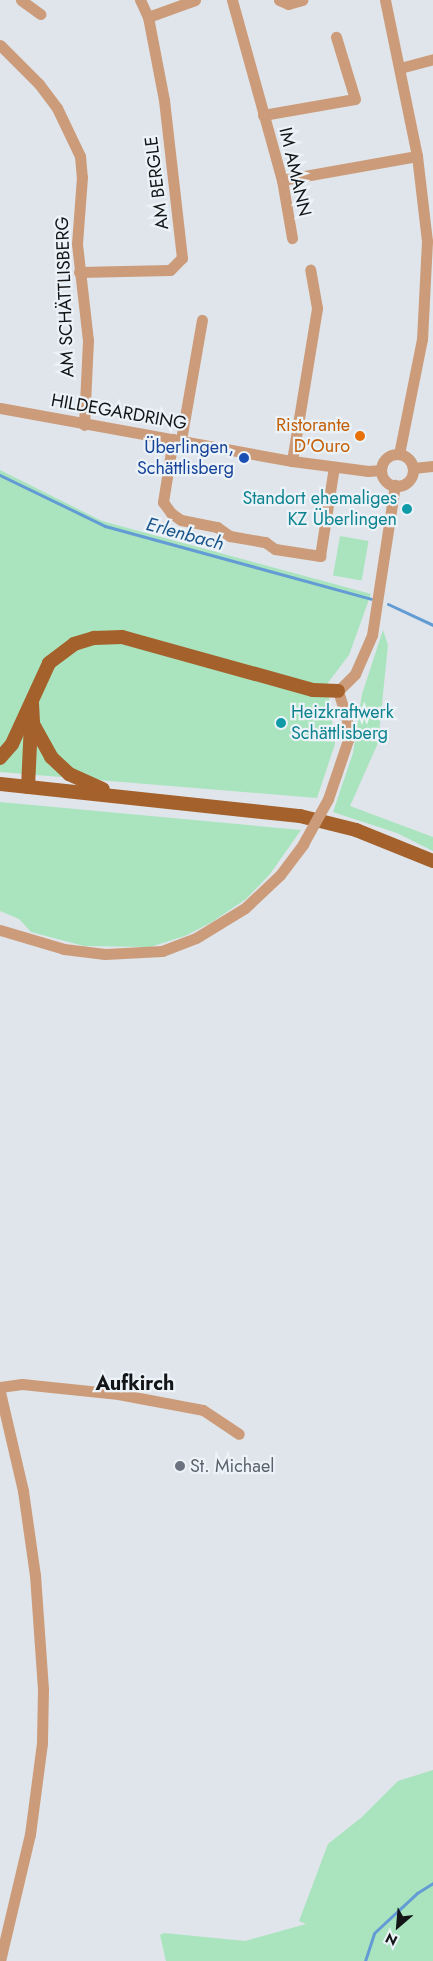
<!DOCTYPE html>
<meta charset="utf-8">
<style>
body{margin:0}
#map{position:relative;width:433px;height:1961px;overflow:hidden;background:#dfe5eb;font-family:Jost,sans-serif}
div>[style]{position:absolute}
.green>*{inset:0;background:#a9e4be;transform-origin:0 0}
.stream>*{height:3px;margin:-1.5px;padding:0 1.5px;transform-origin:1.5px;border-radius:1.5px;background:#639bd4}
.minor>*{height:11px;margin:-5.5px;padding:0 5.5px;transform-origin:5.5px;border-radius:5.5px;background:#cc9c7a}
.minor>.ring{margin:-5.5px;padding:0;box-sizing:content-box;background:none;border:11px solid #cc9c7a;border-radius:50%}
.major>*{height:14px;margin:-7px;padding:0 7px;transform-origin:7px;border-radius:7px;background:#a5612b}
.minor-bridge>*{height:11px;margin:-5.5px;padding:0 5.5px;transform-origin:5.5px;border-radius:5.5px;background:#cc9c7a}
.dots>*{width:14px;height:14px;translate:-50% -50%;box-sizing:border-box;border:2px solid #ecf3f8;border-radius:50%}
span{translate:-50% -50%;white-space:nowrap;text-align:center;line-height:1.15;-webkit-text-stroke:4.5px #ecf3f8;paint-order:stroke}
.street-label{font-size:18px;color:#131517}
.food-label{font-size:18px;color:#c56008}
.right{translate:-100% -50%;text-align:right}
.transit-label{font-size:18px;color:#164399}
.culture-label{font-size:18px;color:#0d838f}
.left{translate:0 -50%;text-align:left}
.worship-label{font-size:18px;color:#5b616d}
.water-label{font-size:19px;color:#19548a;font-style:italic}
.quarter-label{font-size:20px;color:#131517;font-weight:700}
.north{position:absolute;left:373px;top:1901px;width:50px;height:50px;-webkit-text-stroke:4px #ecf3f8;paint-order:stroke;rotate:207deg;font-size:14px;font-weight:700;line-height:20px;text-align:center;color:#131517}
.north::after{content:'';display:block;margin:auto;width:18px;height:22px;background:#131517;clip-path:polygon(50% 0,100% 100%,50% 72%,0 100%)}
</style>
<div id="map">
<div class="green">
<i style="clip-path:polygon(0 470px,102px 521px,371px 594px,349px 655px,327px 684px,335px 744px,317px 798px,0 772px)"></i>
<i style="left:340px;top:536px;width:29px;height:40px;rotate:10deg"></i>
<i style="clip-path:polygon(383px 630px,388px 645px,378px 743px,350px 806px,433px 837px,433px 851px,397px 833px,333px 812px,353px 753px,362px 694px)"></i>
<i style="clip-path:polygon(0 802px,301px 830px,270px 874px,246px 899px,212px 922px,185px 936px,150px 947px,84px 946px,31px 932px,19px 919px,0 911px)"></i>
<i style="clip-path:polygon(433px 1770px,433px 1961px,166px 1961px,160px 1935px,164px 1933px,245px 1941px,306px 1924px,299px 1921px,328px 1844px,362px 1817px,398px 1781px)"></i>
</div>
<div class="stream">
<i style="left:0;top:475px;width:117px;rotate:25.9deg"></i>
<i style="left:105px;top:526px;width:276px;rotate:15.3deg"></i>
<i style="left:388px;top:604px;width:50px;rotate:25deg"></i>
<i style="left:365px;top:1961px;width:29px;rotate:-72deg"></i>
<i style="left:374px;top:1933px;width:59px;rotate:-42.9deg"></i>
<i style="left:417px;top:1893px;width:19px;rotate:-32deg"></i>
</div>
<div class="minor">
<i style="left:21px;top:0;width:24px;rotate:36deg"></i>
<i style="left:232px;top:0;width:187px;rotate:74.5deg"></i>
<i style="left:282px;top:180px;width:59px;rotate:80.2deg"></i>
<i style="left:279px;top:0;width:10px;rotate:24deg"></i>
<i style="left:288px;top:4px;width:15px;rotate:-16deg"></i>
<i style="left:385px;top:0;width:159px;rotate:78.4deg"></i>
<i style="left:417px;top:156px;width:86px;rotate:83.3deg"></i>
<i style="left:427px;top:241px;width:98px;rotate:92.9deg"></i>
<i style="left:422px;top:339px;width:117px;rotate:101.3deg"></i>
<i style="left:148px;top:17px;width:50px;rotate:-19.9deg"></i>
<i style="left:0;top:45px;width:55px;rotate:45deg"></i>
<i style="left:39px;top:84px;width:30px;rotate:53deg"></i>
<i style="left:57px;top:108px;width:53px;rotate:64.4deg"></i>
<i style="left:80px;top:156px;width:21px;rotate:85deg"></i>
<i style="left:82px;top:177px;width:67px;rotate:94.3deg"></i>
<i style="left:77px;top:244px;width:97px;rotate:83.5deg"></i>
<i style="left:88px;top:340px;width:85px;rotate:92.7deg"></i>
<i style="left:400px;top:68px;width:34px;rotate:-15deg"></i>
<i style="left:263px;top:115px;width:93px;rotate:-9.9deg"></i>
<i style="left:355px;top:99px;width:65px;rotate:-107deg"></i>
<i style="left:282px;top:180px;width:137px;rotate:-10.1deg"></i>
<i style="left:79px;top:272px;width:91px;rotate:-1.3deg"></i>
<i style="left:170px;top:270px;width:17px;rotate:-45deg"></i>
<i style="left:182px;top:258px;width:159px;rotate:-96.5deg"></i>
<i style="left:164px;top:100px;width:85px;rotate:-100.9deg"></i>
<i style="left:148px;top:17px;width:19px;rotate:-115deg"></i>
<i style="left:0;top:408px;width:297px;rotate:10.3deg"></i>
<i style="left:292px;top:461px;width:77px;rotate:7.5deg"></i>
<i style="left:368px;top:471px;width:13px;rotate:-4deg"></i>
<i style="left:173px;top:439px;width:64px;rotate:99deg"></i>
<i style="left:163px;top:502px;width:14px;rotate:54deg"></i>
<i style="left:171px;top:513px;width:12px;rotate:35deg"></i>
<i style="left:181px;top:520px;width:37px;rotate:11deg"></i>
<i style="left:217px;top:527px;width:16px;rotate:35deg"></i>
<i style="left:230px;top:536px;width:36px;rotate:10deg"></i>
<i style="left:265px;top:542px;width:12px;rotate:35deg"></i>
<i style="left:275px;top:549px;width:46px;rotate:8.8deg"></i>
<i style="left:320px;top:556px;width:90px;rotate:-81.1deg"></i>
<i style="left:181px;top:440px;width:122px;rotate:-80.1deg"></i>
<i class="ring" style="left:381px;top:454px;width:21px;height:21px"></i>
<i style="left:292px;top:461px;width:155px;rotate:-80.7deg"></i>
<i style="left:317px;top:308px;width:39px;rotate:-100deg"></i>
<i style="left:413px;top:468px;width:20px;rotate:-6deg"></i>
<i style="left:328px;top:799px;width:62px;rotate:-71.3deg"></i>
<i style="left:348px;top:740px;width:20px;rotate:-93deg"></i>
<i style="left:347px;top:720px;width:30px;rotate:-107deg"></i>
<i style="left:338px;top:691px;width:24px;rotate:-45deg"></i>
<i style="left:355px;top:674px;width:43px;rotate:-66.4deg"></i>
<i style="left:372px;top:635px;width:152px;rotate:-81.3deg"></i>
<i style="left:0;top:930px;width:67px;rotate:16.5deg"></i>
<i style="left:64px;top:949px;width:41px;rotate:7deg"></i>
<i style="left:105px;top:954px;width:57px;rotate:-3deg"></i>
<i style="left:162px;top:951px;width:36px;rotate:-21deg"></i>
<i style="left:196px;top:938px;width:57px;rotate:-31.5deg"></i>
<i style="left:245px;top:908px;width:48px;rotate:-43.3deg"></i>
<i style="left:280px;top:875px;width:39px;rotate:-53deg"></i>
<i style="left:0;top:1387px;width:22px;rotate:-8deg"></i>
<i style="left:22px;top:1384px;width:97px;rotate:5.9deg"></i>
<i style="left:118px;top:1394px;width:86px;rotate:10.7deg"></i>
<i style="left:203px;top:1410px;width:43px;rotate:33.7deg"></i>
<i style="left:0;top:1392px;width:102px;rotate:76.9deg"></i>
<i style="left:23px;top:1491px;width:85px;rotate:81.9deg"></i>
<i style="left:35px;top:1575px;width:114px;rotate:86deg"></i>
<i style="left:43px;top:1689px;width:54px;rotate:91.1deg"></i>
<i style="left:42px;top:1743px;width:92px;rotate:97.5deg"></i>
<i style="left:30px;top:1834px;width:130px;rotate:103.3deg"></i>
</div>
<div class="major">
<i style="left:32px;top:703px;width:21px;rotate:87deg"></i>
<i style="left:33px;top:724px;width:38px;rotate:61deg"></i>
<i style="left:51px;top:757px;width:25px;rotate:43deg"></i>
<i style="left:69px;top:774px;width:37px;rotate:24deg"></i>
<i style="left:0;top:758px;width:18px;rotate:-49deg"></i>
<i style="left:12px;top:744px;width:89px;rotate:-65.4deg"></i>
<i style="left:49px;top:663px;width:31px;rotate:-37deg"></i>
<i style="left:74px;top:644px;width:21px;rotate:-17deg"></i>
<i style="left:94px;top:638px;width:28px;rotate:-2deg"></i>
<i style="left:122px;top:637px;width:198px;rotate:15.5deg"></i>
<i style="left:313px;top:690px;width:25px;rotate:2deg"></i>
<i style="left:0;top:784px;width:302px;rotate:6.1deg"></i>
<i style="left:300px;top:816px;width:58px;rotate:14deg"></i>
<i style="left:356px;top:830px;width:83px;rotate:21.9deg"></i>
<i style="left:28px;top:787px;width:64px;rotate:-87.3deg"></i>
</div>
<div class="minor-bridge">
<i style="left:303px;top:844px;width:51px;rotate:-60.9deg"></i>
</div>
<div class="dots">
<i style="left:360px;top:436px;background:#e8710a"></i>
<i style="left:244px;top:458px;background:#1a4fb4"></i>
<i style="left:407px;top:509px;background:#0f9aa8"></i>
<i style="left:281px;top:723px;background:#0f9aa8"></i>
<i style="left:180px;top:1466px;background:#6b7280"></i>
</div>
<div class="street-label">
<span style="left:295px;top:172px;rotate:77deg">IM AMANN</span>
<span style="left:157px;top:183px;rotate:-97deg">AM BERGLE</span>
<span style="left:65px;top:297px;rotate:-92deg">AM SCHÄTTLISBERG</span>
<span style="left:119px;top:412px;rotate:10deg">HILDEGARDRING</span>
</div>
<div class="food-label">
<span class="right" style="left:350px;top:436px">Ristorante<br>D'Ouro</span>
</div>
<div class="transit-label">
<span class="right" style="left:234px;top:458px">Überlingen,<br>Schättlisberg</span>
</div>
<div class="culture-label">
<span class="right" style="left:397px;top:509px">Standort ehemaliges<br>KZ Überlingen</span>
<span class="left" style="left:291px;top:723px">Heizkraftwerk<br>Schättlisberg</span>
</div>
<div class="worship-label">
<span class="left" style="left:190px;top:1466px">St. Michael</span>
</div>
<div class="water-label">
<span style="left:185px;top:534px;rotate:15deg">Erlenbach</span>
</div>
<div class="quarter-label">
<span style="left:135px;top:1383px">Aufkirch</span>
</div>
<div class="north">N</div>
</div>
